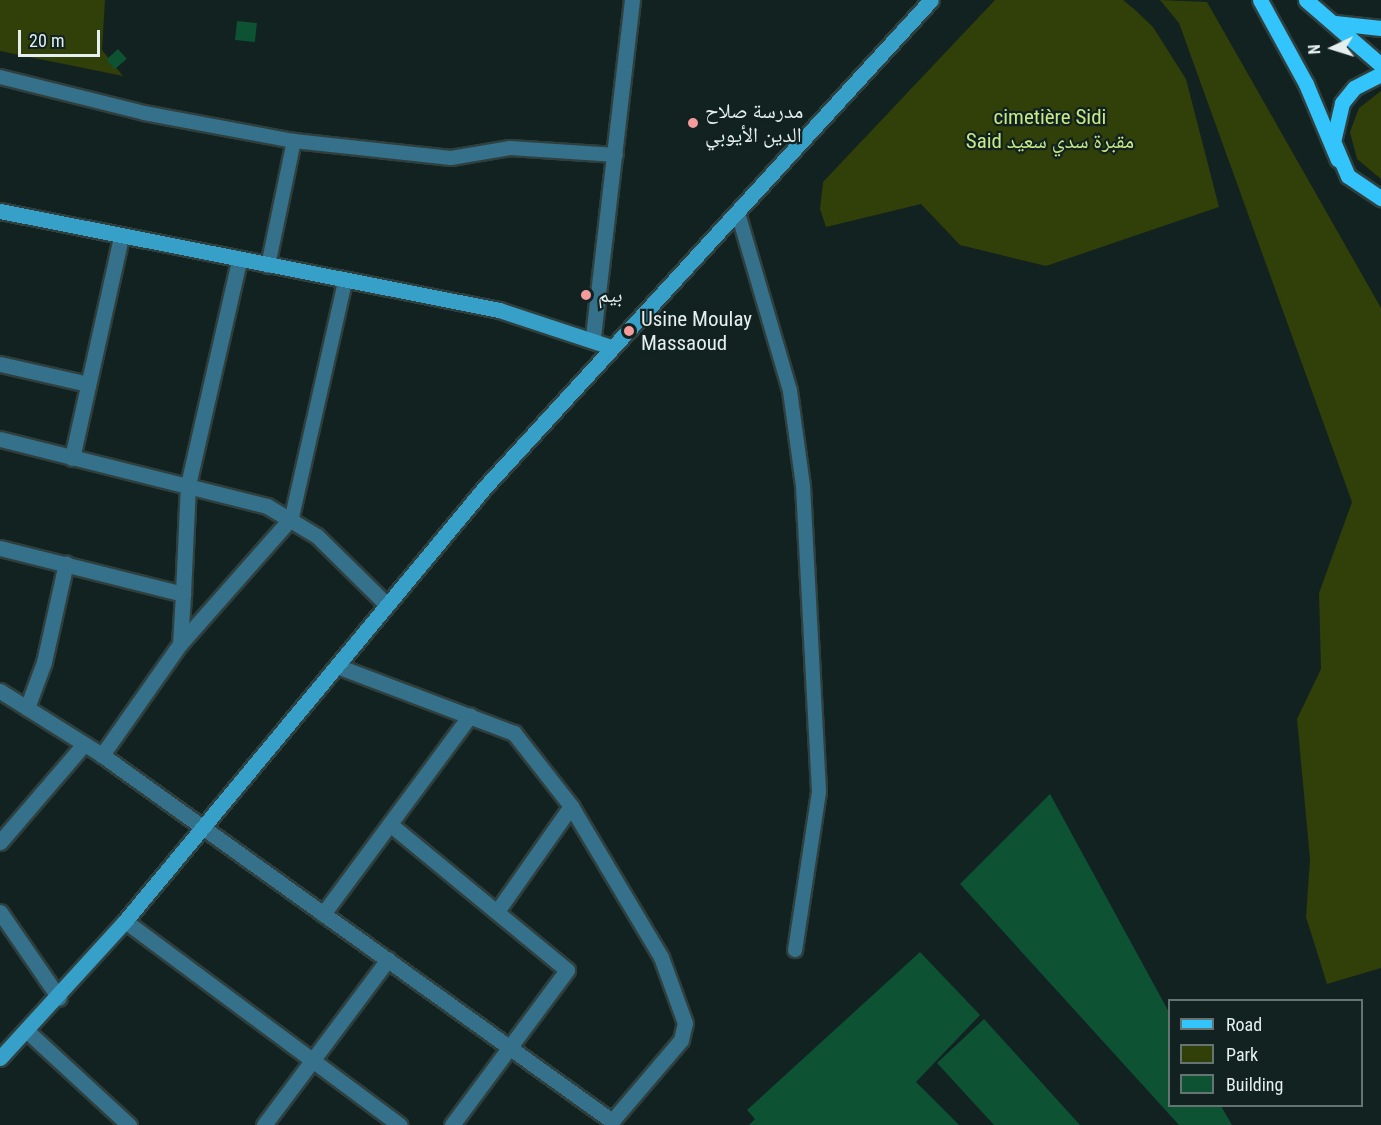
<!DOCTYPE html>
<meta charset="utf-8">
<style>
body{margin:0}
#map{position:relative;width:1381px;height:1125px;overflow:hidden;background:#112221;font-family:"Roboto Condensed","Noto Naskh Arabic",sans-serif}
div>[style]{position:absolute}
.green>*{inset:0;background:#313f08}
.building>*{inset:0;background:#0e5234;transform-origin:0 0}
.roads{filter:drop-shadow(2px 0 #2f3f3e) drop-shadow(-2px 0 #2f3f3e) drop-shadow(0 2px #2f3f3e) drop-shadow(0 -2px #2f3f3e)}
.lane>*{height:14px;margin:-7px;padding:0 7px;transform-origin:7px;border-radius:7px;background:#35718a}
.street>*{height:15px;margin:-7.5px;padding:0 7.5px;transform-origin:7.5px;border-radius:7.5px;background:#35718a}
.secondary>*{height:15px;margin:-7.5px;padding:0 7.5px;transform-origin:7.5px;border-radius:7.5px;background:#37a0c9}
.primary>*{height:15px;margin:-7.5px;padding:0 7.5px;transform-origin:7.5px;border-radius:7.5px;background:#32c4fa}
.dots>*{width:16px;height:16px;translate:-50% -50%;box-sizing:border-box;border:3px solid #112221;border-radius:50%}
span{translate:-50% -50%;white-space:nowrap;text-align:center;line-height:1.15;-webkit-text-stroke:4.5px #112221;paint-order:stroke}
.poi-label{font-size:21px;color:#e4efee}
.left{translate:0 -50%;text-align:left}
.park-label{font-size:21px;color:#c9e983}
.legend{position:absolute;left:1168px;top:999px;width:195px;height:108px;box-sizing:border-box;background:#112221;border:2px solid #657473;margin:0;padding:8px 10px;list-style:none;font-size:18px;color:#e4efee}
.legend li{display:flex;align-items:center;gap:12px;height:30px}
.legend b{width:30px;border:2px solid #657473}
.north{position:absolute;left:1303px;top:18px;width:60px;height:60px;-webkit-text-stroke:4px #112221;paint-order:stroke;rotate:266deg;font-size:16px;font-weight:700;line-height:24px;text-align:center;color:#e4efee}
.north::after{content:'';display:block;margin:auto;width:21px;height:27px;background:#e4efee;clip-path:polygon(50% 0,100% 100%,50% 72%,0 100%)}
.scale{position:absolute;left:18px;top:30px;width:82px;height:27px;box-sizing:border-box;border:3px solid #e4efee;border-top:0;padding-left:8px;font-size:18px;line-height:21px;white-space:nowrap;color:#e4efee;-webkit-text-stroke:4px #112221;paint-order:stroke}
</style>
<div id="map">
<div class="green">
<i style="clip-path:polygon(0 0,105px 0,102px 50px,123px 76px,0 51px)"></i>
<i style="clip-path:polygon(995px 0,1123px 0,1134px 9px,1153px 27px,1186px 79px,1219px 207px,1046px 266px,960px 245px,921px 204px,826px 227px,820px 209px,823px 182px)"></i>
<i style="clip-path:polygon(1160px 0,1207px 2px,1381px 308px,1381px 968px,1327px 984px,1306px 917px,1310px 859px,1297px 719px,1321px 669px,1319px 593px,1352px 502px,1179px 23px)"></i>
<i style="clip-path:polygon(1381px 91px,1381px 179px,1357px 159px,1350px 132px,1359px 108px)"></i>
</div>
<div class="building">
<i style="left:237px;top:21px;width:20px;height:19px;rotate:6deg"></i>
<i style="left:118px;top:49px;width:13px;height:16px;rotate:48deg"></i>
<i style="clip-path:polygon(1050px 794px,1170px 1014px,1170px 1106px,1221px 1106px,1232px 1125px,1179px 1125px,960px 884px)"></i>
<i style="clip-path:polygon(920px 952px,980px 1015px,916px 1082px,959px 1125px,749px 1125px,755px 1119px,747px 1110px)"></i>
<i style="clip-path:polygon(984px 1019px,1080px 1125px,994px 1125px,937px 1063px)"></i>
</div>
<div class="roads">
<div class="lane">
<i style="left:0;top:77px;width:148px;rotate:14deg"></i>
<i style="left:144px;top:113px;width:153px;rotate:10.6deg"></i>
<i style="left:294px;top:141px;width:158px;rotate:6.2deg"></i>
<i style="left:451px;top:158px;width:60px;rotate:-9.6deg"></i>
<i style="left:510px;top:148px;width:106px;rotate:3.8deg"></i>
<i style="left:738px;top:213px;width:185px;rotate:73.7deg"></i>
<i style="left:790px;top:391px;width:96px;rotate:82.2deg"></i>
<i style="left:803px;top:486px;width:306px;rotate:87deg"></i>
<i style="left:819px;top:792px;width:160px;rotate:98.6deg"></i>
<i style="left:268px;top:266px;width:128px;rotate:-78.3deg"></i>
<i style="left:292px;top:517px;width:241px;rotate:-77.3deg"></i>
</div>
<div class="street">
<i style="left:593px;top:337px;width:339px;rotate:-83.4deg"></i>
<i style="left:0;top:364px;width:90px;rotate:12.8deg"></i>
<i style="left:0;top:439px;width:275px;rotate:14.1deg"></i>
<i style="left:267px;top:506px;width:58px;rotate:31deg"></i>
<i style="left:317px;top:536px;width:97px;rotate:44.6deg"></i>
<i style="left:72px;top:458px;width:226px;rotate:-77.5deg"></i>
<i style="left:0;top:548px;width:189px;rotate:14.1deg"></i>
<i style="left:183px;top:594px;width:50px;rotate:93.4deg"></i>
<i style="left:180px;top:644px;width:136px;rotate:125.1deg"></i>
<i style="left:183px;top:594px;width:109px;rotate:-87.4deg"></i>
<i style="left:188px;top:485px;width:230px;rotate:-77.2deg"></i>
<i style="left:180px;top:644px;width:169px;rotate:-48.6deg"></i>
<i style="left:0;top:691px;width:120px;rotate:32.1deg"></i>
<i style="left:102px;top:755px;width:628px;rotate:35.67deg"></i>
<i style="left:612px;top:1121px;width:106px;rotate:-49.6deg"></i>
<i style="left:681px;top:1040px;width:17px;rotate:-77deg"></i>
<i style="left:685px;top:1023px;width:70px;rotate:-110deg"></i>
<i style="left:661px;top:957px;width:176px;rotate:-120.8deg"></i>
<i style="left:571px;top:806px;width:93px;rotate:-128deg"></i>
<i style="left:514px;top:733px;width:189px;rotate:-159.3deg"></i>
<i style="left:27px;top:708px;width:49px;rotate:-69.7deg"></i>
<i style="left:44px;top:662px;width:101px;rotate:-77.5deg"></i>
<i style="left:391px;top:825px;width:228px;rotate:39.5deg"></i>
<i style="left:567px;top:970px;width:193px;rotate:126.6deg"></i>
<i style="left:0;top:842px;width:129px;rotate:-49.4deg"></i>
<i style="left:498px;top:910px;width:127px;rotate:-54.9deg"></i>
<i style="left:0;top:912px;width:104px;rotate:55.5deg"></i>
<i style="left:323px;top:914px;width:247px;rotate:-53.5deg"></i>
<i style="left:125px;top:921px;width:342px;rotate:36.6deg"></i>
<i style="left:27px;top:1031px;width:139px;rotate:42.7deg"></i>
<i style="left:264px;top:1125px;width:207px;rotate:-53.2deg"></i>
</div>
<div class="secondary">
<i style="left:0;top:211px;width:509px;rotate:11.22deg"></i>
<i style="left:499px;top:310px;width:118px;rotate:18.3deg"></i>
<i style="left:0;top:1058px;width:185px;rotate:-47.6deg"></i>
<i style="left:125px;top:921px;width:564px;rotate:-50.32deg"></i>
<i style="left:485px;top:487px;width:660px;rotate:-47.52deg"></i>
</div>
<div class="primary">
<i style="left:1260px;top:0;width:96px;rotate:61.3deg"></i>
<i style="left:1306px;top:84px;width:82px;rotate:67.2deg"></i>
<i style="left:1306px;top:0;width:99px;rotate:40.9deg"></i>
<i style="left:1335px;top:23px;width:46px;rotate:6.2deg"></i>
<i style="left:1381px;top:74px;width:30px;rotate:153deg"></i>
<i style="left:1354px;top:88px;width:19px;rotate:129deg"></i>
<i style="left:1342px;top:103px;width:39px;rotate:103deg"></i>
<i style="left:1333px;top:141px;width:38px;rotate:67deg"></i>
<i style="left:1348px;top:176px;width:40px;rotate:34deg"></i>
</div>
</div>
<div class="dots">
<i style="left:693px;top:123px;background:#f59b9c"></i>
<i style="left:586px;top:295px;background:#f59b9c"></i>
<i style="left:629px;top:331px;background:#f59b9c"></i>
</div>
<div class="poi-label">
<span class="left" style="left:705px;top:123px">مدرسة صلاح<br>الدين الأيوبي</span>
<span class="left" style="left:598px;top:295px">بيم</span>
<span class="left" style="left:641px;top:331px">Usine Moulay<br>Massaoud</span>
</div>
<div class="park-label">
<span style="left:1050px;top:129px">cimetière Sidi<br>Said مقبرة سدي سعيد</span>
</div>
<ul class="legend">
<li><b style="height:8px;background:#32c4fa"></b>Road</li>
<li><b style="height:16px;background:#313f08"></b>Park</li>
<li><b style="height:16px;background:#0e5234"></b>Building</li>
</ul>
<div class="north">N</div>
<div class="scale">20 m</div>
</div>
